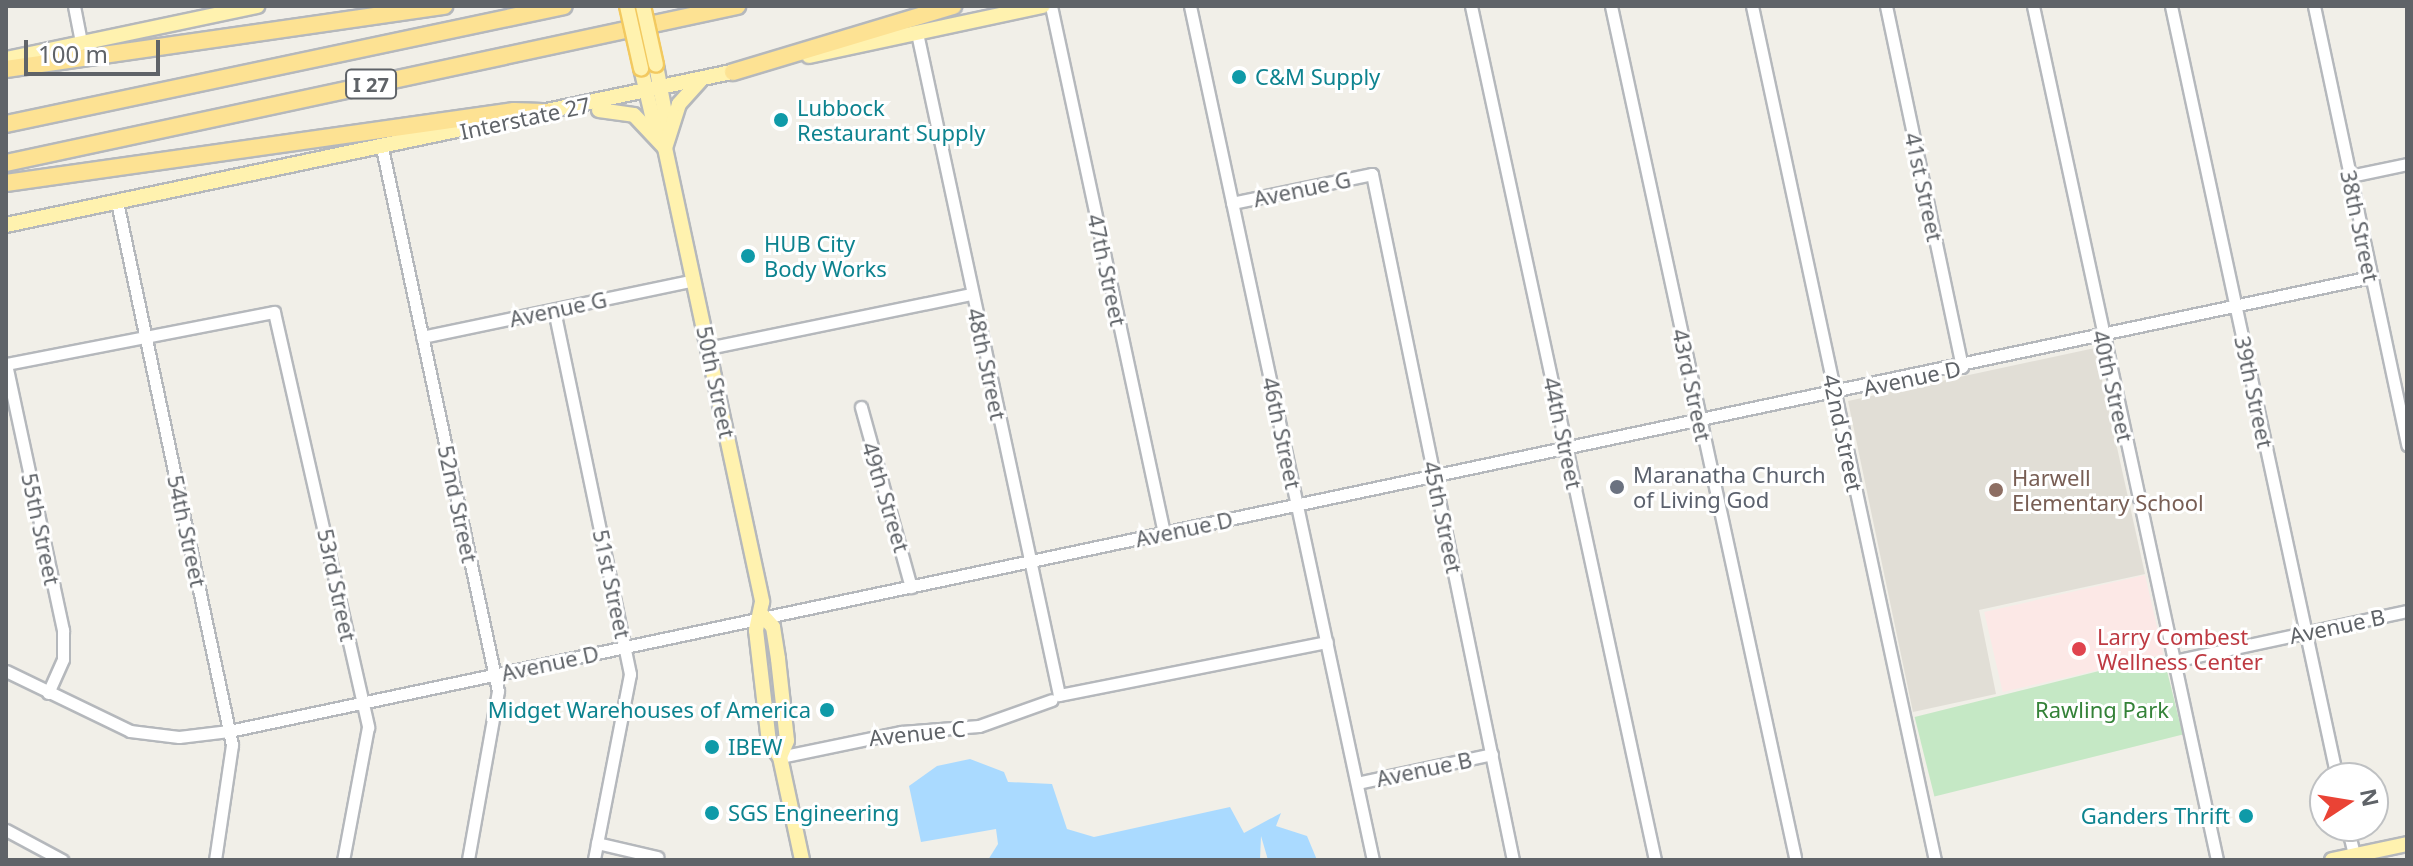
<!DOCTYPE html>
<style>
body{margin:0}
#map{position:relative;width:2413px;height:866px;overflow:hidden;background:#f1efe8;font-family:"Noto Sans",sans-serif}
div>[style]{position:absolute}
.education>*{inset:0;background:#e1ded6}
.medical>*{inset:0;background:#fce8e6;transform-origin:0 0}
.green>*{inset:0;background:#c5e8c5;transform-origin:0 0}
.water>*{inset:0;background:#aadaff}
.roads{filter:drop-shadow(2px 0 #b5b8bc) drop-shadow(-2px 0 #b5b8bc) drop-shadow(0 2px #b5b8bc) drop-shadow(0 -2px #b5b8bc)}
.minor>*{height:11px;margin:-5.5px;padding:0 5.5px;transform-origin:5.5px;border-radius:5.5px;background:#fff}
.major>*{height:14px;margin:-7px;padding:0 7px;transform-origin:7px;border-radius:7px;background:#fff2af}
.highway>*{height:16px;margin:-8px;padding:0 8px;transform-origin:8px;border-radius:8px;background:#fde293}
.bridges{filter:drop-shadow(2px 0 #f2c960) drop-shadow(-2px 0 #f2c960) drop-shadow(0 2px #f2c960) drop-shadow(0 -2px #f2c960)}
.major-bridge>*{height:14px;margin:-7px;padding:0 7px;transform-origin:7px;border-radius:7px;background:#fff2af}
.dots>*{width:22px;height:22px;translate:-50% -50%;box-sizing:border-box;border:4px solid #fff;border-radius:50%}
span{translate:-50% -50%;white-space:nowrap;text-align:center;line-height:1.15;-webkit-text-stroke:6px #fff;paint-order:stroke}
.shield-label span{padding:2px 6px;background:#fff;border:2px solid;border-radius:6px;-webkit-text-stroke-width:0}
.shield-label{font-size:20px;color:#5f6368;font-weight:700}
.culture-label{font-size:22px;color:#0d838f}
.left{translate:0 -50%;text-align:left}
.right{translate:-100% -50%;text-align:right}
.street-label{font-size:22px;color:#5f6368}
.worship-label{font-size:22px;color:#5b616d}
.education-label{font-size:22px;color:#785e54}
.health-label{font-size:22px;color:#be3a42}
.park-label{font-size:22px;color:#348238}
.frame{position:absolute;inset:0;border:8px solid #5f6368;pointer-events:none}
.north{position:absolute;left:2309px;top:762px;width:80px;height:80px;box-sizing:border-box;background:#fff;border:2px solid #bfc1c3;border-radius:50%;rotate:78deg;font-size:22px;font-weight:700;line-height:32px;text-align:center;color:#5f6368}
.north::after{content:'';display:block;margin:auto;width:28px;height:36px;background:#ea4335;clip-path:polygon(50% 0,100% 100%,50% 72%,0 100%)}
.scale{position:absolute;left:24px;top:40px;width:136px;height:36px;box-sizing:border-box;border:4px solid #5f6368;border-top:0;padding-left:10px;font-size:24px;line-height:28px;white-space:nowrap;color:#5f6368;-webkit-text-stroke:6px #fff;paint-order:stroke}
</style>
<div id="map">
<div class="education">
<i style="clip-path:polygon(2095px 348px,2145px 574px,1979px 610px,1996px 694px,1913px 712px,1848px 401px)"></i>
</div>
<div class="medical">
<i style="left:2145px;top:575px;width:82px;height:165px;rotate:77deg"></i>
</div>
<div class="green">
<i style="left:2163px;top:655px;width:82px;height:256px;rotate:76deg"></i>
</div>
<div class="water">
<i style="clip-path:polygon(970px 759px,1004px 772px,1008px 782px,1052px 784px,1067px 829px,1094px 837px,1230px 807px,1244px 833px,1281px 813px,1276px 826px,1307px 836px,1317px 860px,1268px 860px,1261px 836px,1260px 860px,988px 860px,998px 844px,996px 829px,921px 842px,909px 786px,937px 766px)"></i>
</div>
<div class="roads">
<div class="minor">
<i style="left:74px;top:6px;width:38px;rotate:79deg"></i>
<i style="left:1051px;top:6px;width:539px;rotate:77.9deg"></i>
<i style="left:1190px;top:6px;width:873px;rotate:77.91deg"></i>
<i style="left:1471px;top:6px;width:874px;rotate:77.84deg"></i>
<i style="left:1611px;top:6px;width:871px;rotate:77.8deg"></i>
<i style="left:1752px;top:6px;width:873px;rotate:77.91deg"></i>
<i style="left:1886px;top:6px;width:369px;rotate:78.1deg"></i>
<i style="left:2033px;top:6px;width:874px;rotate:77.84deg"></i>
<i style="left:2171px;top:6px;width:790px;rotate:77.86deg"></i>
<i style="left:2314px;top:6px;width:449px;rotate:78deg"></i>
<i style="left:917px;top:33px;width:677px;rotate:77.89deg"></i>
<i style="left:1059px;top:695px;width:273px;rotate:-11.2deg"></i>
<i style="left:382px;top:148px;width:555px;rotate:77.94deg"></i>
<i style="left:498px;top:691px;width:172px;rotate:100.1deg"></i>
<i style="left:2350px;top:176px;width:58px;rotate:-11.9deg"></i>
<i style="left:117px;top:202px;width:555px;rotate:78.04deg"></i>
<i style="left:232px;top:745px;width:116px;rotate:98.4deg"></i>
<i style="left:1232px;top:203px;width:143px;rotate:-11.7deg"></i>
<i style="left:1372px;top:174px;width:700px;rotate:78.39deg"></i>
<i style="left:554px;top:310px;width:372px;rotate:78.2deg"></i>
<i style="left:630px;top:674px;width:189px;rotate:101deg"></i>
<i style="left:422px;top:337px;width:278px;rotate:-11.8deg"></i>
<i style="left:708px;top:348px;width:269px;rotate:-11.6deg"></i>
<i style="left:861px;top:407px;width:187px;rotate:74.5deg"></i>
<i style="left:2174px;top:661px;width:238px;rotate:-12.1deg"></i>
<i style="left:6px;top:671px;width:138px;rotate:25.8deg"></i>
<i style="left:130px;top:731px;width:49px;rotate:7deg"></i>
<i style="left:179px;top:737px;width:50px;rotate:-6.8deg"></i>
<i style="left:229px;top:731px;width:2190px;rotate:-11.97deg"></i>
<i style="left:48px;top:693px;width:37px;rotate:-66deg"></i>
<i style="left:63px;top:659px;width:29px;rotate:-90deg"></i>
<i style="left:63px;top:630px;width:272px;rotate:-102.1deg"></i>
<i style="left:6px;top:364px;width:273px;rotate:-11deg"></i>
<i style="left:274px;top:312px;width:426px;rotate:77.2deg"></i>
<i style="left:368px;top:727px;width:135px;rotate:100.6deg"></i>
<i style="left:780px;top:757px;width:124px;rotate:-11.7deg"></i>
<i style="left:901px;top:732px;width:78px;rotate:-4.4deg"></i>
<i style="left:979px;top:726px;width:77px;rotate:-19.6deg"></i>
<i style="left:1357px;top:783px;width:138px;rotate:-12.1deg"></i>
<i style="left:2347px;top:826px;width:30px;rotate:76deg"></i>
<i style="left:6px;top:830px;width:64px;rotate:28.2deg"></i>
<i style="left:597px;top:843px;width:62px;rotate:13.1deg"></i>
</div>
<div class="major">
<i style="left:809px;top:56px;width:239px;rotate:-12.1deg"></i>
<i style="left:6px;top:59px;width:257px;rotate:-11.9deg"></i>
<i style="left:656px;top:65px;width:65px;rotate:79.4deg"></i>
<i style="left:641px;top:68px;width:71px;rotate:76.9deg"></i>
<i style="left:599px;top:110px;width:35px;rotate:8deg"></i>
<i style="left:634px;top:115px;width:45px;rotate:46.8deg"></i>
<i style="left:665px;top:148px;width:464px;rotate:77.9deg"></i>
<i style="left:762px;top:602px;width:29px;rotate:102deg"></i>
<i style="left:756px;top:630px;width:113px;rotate:83.4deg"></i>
<i style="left:769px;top:742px;width:19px;rotate:54deg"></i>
<i style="left:780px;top:757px;width:105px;rotate:77.9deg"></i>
<i style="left:665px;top:148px;width:46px;rotate:-72.3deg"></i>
<i style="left:679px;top:104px;width:31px;rotate:-48deg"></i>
<i style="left:6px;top:225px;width:751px;rotate:-11.91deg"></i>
<i style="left:763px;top:616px;width:15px;rotate:48deg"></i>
<i style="left:773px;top:627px;width:32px;rotate:81deg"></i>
<i style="left:778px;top:659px;width:82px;rotate:83.7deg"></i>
<i style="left:787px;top:741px;width:17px;rotate:114deg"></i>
<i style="left:2332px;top:860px;width:77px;rotate:-12deg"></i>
</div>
<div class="highway">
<i style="left:6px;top:69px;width:443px;rotate:-8.2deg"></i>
<i style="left:733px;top:72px;width:230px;rotate:-16.7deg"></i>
<i style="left:6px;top:124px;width:570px;rotate:-11.94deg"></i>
<i style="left:6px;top:163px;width:748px;rotate:-12.12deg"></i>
<i style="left:6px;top:183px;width:513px;rotate:-8.07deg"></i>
<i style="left:514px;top:111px;width:36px;rotate:2deg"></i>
</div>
</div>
<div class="bridges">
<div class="major-bridge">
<i style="left:627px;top:6px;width:64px;rotate:77.3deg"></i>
<i style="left:643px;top:6px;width:60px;rotate:77.6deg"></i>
</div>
</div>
<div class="dots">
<i style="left:1239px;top:77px;background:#0f9aa8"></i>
<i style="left:781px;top:120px;background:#0f9aa8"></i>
<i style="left:748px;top:256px;background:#0f9aa8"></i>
<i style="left:1617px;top:487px;background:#6b7280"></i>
<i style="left:1996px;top:490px;background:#8d6e63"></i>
<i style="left:2079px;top:649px;background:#e0444e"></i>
<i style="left:827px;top:710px;background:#0f9aa8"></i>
<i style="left:712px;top:747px;background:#0f9aa8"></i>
<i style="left:712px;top:813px;background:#0f9aa8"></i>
<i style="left:2246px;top:816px;background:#0f9aa8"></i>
</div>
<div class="shield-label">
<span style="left:371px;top:84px">I 27</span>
</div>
<div class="culture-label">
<span class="left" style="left:1255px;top:77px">C&amp;M Supply</span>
<span class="left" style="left:797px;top:120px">Lubbock<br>Restaurant Supply</span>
<span class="left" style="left:764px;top:256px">HUB City<br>Body Works</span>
<span class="right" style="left:811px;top:710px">Midget Warehouses of America</span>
<span class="left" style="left:728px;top:747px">IBEW</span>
<span class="left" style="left:728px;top:813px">SGS Engineering</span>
<span class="right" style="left:2230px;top:816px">Ganders Thrift</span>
</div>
<div class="street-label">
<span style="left:525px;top:118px;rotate:-12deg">Interstate 27</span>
<span style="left:1924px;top:187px;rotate:78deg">41st Street</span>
<span style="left:1302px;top:189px;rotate:-12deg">Avenue G</span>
<span style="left:2360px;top:226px;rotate:78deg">38th Street</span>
<span style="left:1107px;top:270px;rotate:78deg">47th Street</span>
<span style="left:558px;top:309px;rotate:-12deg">Avenue G</span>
<span style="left:987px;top:364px;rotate:78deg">48th Street</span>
<span style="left:1912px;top:378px;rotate:-12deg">Avenue D</span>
<span style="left:716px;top:382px;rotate:78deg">50th Street</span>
<span style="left:1692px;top:385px;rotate:78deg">43rd Street</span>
<span style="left:2113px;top:386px;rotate:77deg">40th Street</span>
<span style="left:2254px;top:392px;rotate:78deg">39th Street</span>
<span style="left:1282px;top:433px;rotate:78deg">46th Street</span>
<span style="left:1563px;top:433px;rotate:78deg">44th Street</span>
<span style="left:1843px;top:433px;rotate:78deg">42nd Street</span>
<span style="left:886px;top:497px;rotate:73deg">49th Street</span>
<span style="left:458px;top:504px;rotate:78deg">52nd Street</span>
<span style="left:1443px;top:517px;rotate:78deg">45th Street</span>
<span style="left:41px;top:529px;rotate:78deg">55th Street</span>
<span style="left:1184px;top:529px;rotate:-12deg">Avenue D</span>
<span style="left:187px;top:531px;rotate:78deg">54th Street</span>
<span style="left:612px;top:584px;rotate:78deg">51st Street</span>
<span style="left:337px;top:585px;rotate:78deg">53rd Street</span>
<span style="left:2337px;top:626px;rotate:-12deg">Avenue B</span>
<span style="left:550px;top:663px;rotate:-12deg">Avenue D</span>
<span style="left:917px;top:733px;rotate:-6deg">Avenue C</span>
<span style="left:1424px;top:769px;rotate:-12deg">Avenue B</span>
</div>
<div class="worship-label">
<span class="left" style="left:1633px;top:487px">Maranatha Church<br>of Living God</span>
</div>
<div class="education-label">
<span class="left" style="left:2012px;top:490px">Harwell<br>Elementary School</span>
</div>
<div class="health-label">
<span class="left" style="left:2097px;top:649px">Larry Combest<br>Wellness Center</span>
</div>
<div class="park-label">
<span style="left:2102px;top:710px">Rawling Park</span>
</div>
<div class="frame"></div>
<div class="north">N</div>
<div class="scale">100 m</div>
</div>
